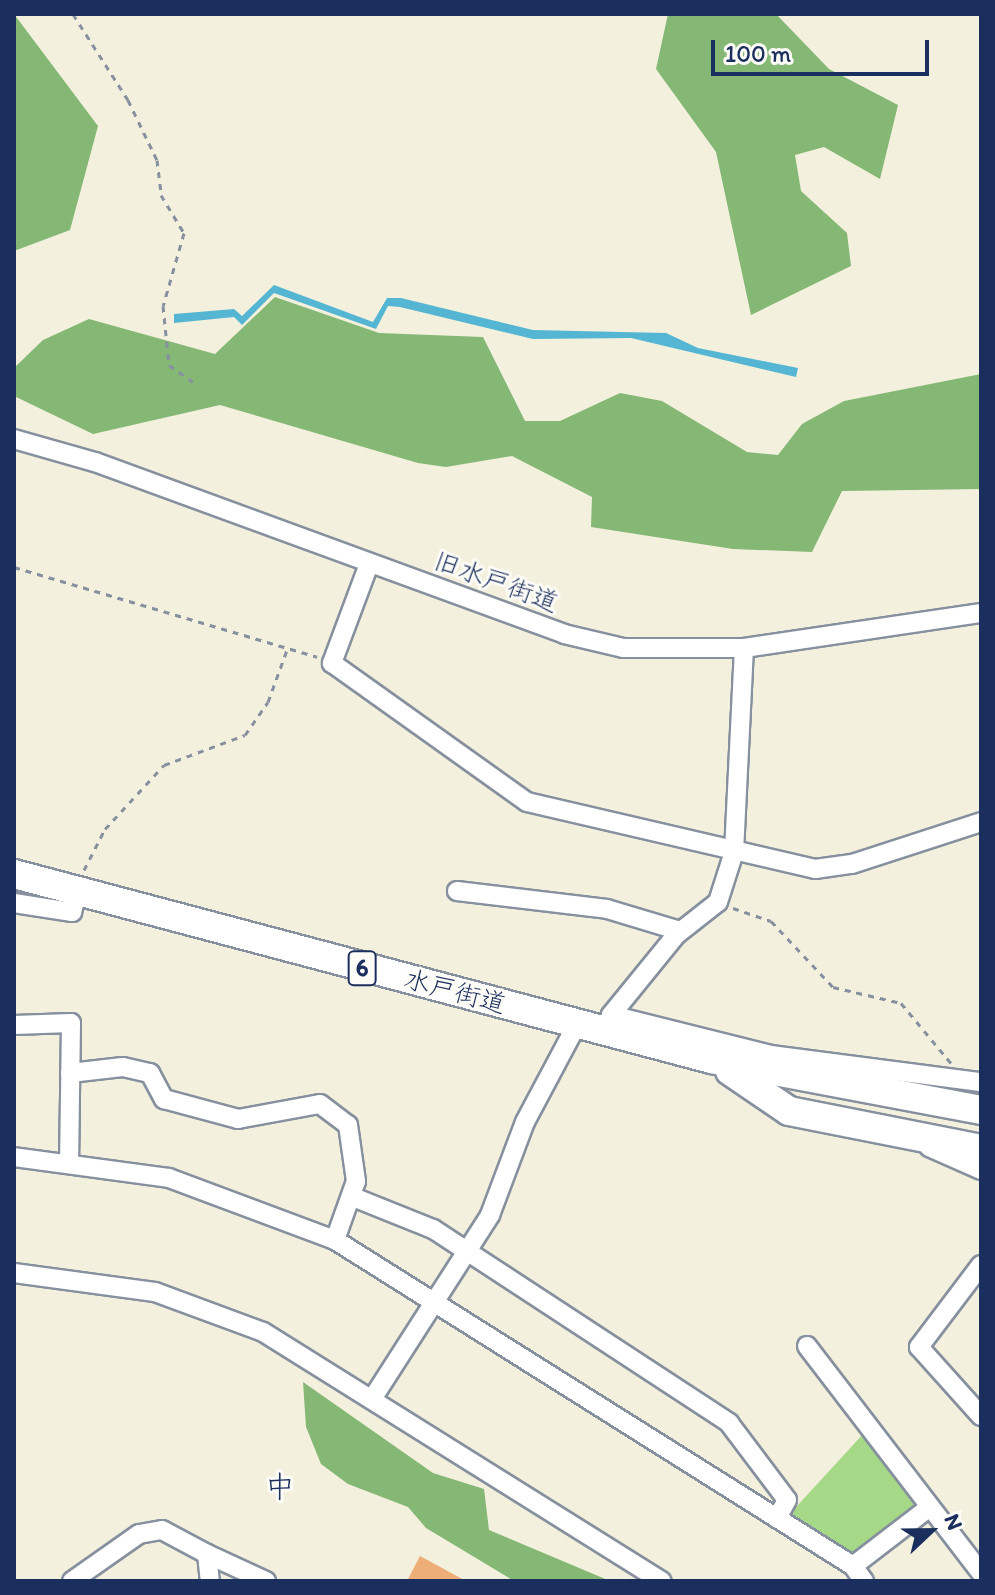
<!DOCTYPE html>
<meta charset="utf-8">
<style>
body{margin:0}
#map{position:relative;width:995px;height:1595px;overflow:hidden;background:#f3f0de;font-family:Itim,"Klee One",sans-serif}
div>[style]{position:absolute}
.green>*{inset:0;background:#a5d887}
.forest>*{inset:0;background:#84b874}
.water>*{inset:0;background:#54b6d3}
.building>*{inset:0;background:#eeae77}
.path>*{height:3px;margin-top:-1.5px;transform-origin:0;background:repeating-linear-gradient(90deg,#87909e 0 6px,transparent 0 12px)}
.roads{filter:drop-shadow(2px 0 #87909e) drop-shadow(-2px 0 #87909e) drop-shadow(0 2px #87909e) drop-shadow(0 -2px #87909e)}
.minor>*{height:18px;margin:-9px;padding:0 9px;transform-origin:9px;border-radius:9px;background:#fff}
.highway>*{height:28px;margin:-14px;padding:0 14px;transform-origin:14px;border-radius:14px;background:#fff}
span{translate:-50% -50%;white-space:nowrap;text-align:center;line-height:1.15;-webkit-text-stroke:6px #fdfcf7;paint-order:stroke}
.shield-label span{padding:2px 6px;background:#fdfcf7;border:2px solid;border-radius:6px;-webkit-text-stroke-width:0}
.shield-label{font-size:24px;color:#1b2f5e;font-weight:700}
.street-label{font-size:26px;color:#1b2f5e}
.quarter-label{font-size:30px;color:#1b2f5e}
.frame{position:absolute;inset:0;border:16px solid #1b2f5e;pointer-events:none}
.north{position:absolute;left:891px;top:1491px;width:80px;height:80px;-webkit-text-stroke:6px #fdfcf7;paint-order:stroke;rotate:68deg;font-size:22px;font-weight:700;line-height:32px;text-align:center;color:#1b2f5e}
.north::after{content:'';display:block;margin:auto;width:28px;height:36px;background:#1b2f5e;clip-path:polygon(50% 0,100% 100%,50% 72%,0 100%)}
.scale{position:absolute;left:711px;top:40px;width:218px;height:36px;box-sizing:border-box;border:4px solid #1b2f5e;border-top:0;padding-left:10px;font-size:24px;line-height:28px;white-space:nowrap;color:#1b2f5e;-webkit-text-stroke:6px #fdfcf7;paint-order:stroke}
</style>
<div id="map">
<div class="green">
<i style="clip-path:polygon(864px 1433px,920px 1506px,852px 1557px,787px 1517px)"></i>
</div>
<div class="forest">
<i style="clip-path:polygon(14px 14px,98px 126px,70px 230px,14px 251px)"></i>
<i style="clip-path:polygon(668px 14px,776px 14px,829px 69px,898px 105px,880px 179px,824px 147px,795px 155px,801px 191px,847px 233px,851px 266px,751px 315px,716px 152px,656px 69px)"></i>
<i style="clip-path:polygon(275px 297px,379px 333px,483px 337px,525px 421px,560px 421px,620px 393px,662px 401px,747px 452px,778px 455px,802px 424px,844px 401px,981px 374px,981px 489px,842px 491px,812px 552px,733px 549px,591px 527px,592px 497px,512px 456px,446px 467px,418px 463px,220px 405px,93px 434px,14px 396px,14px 368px,43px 340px,89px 319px,215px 354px)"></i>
<i style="clip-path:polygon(303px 1382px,433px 1473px,484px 1489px,489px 1530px,610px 1581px,514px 1581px,426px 1528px,408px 1507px,348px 1484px,321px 1464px,306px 1427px)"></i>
</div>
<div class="water">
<i style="clip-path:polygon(274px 285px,373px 322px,387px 298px,401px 298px,533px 330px,666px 333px,698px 348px,798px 368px,796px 377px,631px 338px,533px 339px,400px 307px,388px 306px,376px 329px,274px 293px,242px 325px,234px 317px,174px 323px,174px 314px,234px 309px,242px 316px)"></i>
</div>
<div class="building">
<i style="clip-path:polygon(420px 1556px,466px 1581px,407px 1581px)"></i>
</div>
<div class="path">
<i style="left:73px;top:14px;width:102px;rotate:57.4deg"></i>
<i style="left:128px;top:100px;width:67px;rotate:64.2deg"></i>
<i style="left:157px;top:160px;width:35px;rotate:83deg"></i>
<i style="left:161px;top:195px;width:44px;rotate:58.8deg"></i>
<i style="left:184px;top:233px;width:76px;rotate:106deg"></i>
<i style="left:163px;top:306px;width:59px;rotate:84.2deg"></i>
<i style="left:169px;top:365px;width:29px;rotate:35deg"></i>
<i style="left:14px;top:567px;width:316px;rotate:16.5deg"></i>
<i style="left:84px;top:870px;width:46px;rotate:-62.9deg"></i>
<i style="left:105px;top:829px;width:87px;rotate:-47.3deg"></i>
<i style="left:164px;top:765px;width:86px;rotate:-20.3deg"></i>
<i style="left:245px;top:735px;width:40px;rotate:-55.1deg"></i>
<i style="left:268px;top:702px;width:59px;rotate:-70deg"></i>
<i style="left:733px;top:908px;width:40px;rotate:18.9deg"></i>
<i style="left:771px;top:921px;width:91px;rotate:46.8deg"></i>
<i style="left:833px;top:987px;width:70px;rotate:13.2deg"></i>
<i style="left:901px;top:1003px;width:78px;rotate:50.2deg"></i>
</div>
<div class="roads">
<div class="minor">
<i style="left:14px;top:439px;width:84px;rotate:15.9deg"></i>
<i style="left:95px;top:462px;width:500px;rotate:20.1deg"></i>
<i style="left:564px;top:634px;width:61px;rotate:13.3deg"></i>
<i style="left:623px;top:648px;width:121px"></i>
<i style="left:744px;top:648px;width:240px;rotate:-8.4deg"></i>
<i style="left:369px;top:564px;width:106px;rotate:110.5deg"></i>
<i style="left:332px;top:663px;width:239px;rotate:35.5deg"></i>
<i style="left:527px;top:802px;width:296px;rotate:13.1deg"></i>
<i style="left:815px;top:869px;width:37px;rotate:-8deg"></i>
<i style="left:852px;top:864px;width:136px;rotate:-18deg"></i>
<i style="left:457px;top:891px;width:151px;rotate:6.8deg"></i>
<i style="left:607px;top:909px;width:76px;rotate:16.8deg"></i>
<i style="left:14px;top:903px;width:59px;rotate:8.8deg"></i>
<i style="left:72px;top:912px;width:21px;rotate:-76deg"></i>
<i style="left:611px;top:1015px;width:166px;rotate:14deg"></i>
<i style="left:772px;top:1055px;width:211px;rotate:7.4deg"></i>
<i style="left:14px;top:1025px;width:57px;rotate:-2deg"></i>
<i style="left:71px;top:1023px;width:138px;rotate:90.8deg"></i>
<i style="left:608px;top:1032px;width:17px;rotate:-80deg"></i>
<i style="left:611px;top:1015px;width:103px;rotate:-50.9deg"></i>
<i style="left:676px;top:935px;width:53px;rotate:-38.2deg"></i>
<i style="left:718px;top:902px;width:52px;rotate:-72.3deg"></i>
<i style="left:734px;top:852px;width:204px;rotate:-87.2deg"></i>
<i style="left:70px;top:1073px;width:53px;rotate:-6.5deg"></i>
<i style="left:123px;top:1067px;width:28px;rotate:13deg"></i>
<i style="left:150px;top:1073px;width:30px;rotate:62deg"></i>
<i style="left:164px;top:1099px;width:77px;rotate:15.1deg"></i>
<i style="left:238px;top:1119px;width:83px;rotate:-10.4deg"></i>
<i style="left:320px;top:1104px;width:35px;rotate:37deg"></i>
<i style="left:348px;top:1125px;width:57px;rotate:81.9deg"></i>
<i style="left:356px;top:1181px;width:63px;rotate:109.6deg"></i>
<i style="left:929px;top:1147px;width:57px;rotate:23.9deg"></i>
<i style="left:14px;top:1157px;width:156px;rotate:7.7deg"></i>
<i style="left:169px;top:1178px;width:177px;rotate:20.5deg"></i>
<i style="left:335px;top:1240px;width:612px;rotate:32.18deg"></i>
<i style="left:853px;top:1566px;width:19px;rotate:54deg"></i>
<i style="left:353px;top:1197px;width:86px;rotate:21.8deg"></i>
<i style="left:433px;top:1229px;width:354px;rotate:33.2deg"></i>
<i style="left:729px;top:1423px;width:96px;rotate:53deg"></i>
<i style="left:787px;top:1500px;width:21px;rotate:119deg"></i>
<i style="left:981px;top:1265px;width:103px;rotate:127.1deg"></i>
<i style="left:919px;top:1347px;width:93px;rotate:48.1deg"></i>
<i style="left:14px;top:1273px;width:142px;rotate:7.7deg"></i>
<i style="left:155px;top:1292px;width:115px;rotate:20.3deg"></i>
<i style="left:263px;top:1332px;width:470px;rotate:32deg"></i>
<i style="left:807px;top:1346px;width:286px;rotate:52.5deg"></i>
<i style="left:374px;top:1396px;width:215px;rotate:-57.3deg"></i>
<i style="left:490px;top:1215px;width:99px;rotate:-69.4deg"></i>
<i style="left:525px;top:1122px;width:111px;rotate:-62deg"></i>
<i style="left:207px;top:1554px;width:65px;rotate:24.6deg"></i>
<i style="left:853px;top:1566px;width:97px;rotate:-37.5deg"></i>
<i style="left:72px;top:1581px;width:82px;rotate:-35deg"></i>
<i style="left:139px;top:1534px;width:23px;rotate:-10deg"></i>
<i style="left:162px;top:1530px;width:51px;rotate:28.1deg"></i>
<i style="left:207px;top:1554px;width:27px;rotate:84deg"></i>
</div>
<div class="highway">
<i style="left:14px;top:874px;width:721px;rotate:14.86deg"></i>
<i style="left:711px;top:1059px;width:275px;rotate:10.7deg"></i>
<i style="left:730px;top:1071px;width:71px;rotate:34.1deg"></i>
<i style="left:789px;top:1111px;width:196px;rotate:11.2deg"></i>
</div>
</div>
<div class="shield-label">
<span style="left:362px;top:968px">6</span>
</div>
<div class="street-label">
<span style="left:496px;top:582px;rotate:20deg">旧水戸街道</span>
<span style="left:455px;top:992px;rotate:15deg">水戸街道</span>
</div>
<div class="quarter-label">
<span style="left:280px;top:1487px">中</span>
</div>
<div class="frame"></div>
<div class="north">N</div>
<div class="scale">100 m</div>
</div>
